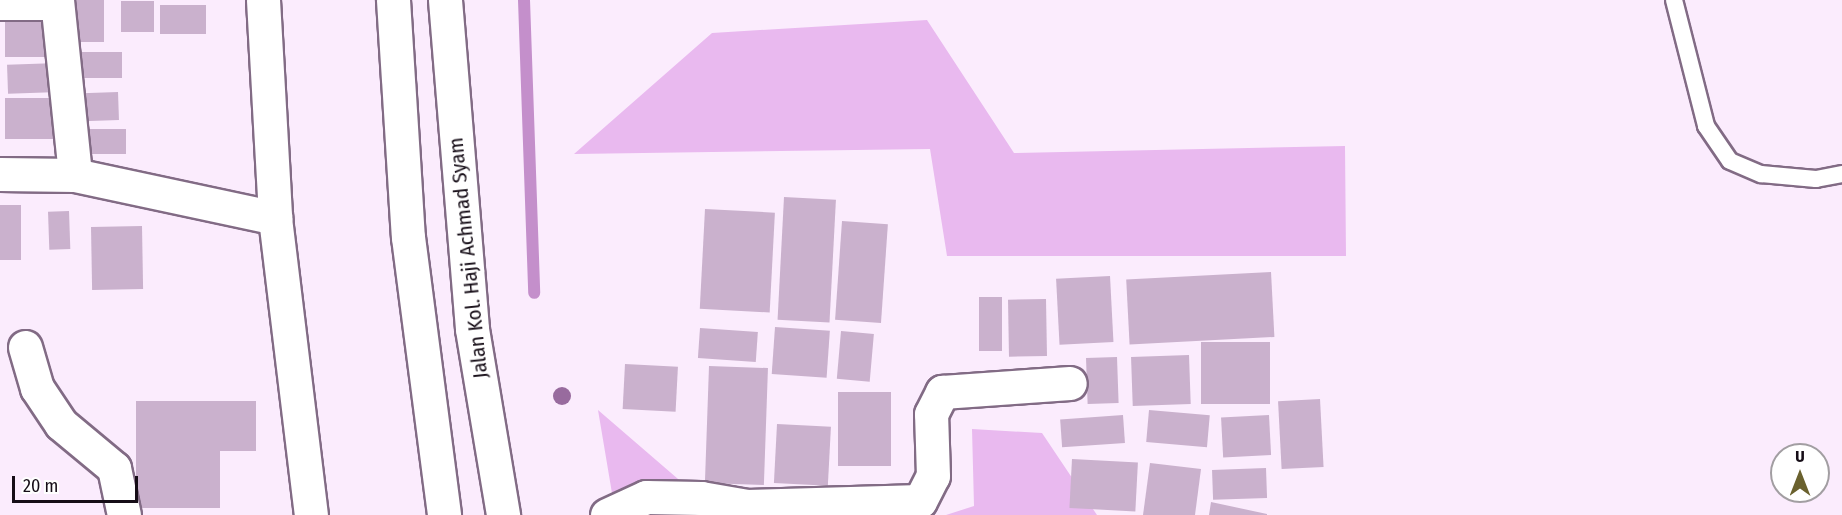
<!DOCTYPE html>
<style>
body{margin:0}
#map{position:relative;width:1842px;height:515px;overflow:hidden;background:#fbecfd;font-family:"Fira Sans Condensed",sans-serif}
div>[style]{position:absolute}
.green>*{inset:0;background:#e9b9ef}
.stream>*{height:12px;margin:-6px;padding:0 6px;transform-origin:6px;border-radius:6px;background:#c48fcb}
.building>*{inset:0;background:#cab1cd;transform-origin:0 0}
.roads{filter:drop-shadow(2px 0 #826b85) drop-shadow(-2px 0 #826b85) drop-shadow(0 2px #826b85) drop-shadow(0 -2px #826b85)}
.lane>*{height:16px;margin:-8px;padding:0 8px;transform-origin:8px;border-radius:8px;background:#fff}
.street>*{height:33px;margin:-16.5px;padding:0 16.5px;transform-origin:16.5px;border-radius:16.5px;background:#fff}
.primary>*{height:33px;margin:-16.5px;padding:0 16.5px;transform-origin:16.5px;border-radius:16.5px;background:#fff}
.trees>*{width:18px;height:18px;margin:-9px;border-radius:50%;background:#986b9e}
span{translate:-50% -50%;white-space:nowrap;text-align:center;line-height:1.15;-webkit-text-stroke:6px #fff;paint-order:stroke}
.street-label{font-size:21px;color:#160d17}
.north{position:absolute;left:1770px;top:443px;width:60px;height:60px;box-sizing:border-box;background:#fff;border:2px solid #a29ea2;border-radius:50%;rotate:0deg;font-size:16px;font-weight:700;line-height:24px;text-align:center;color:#160d17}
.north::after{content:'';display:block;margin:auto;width:21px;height:27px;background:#6a612e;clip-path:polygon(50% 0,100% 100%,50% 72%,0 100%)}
.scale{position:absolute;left:12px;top:476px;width:126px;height:27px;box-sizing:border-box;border:3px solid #160d17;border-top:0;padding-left:8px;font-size:18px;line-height:21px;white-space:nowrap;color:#160d17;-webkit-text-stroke:4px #fff;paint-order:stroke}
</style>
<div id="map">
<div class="green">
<i style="clip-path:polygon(927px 20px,1014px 153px,1345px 146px,1346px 256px,947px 256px,930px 149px,574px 154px,712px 33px)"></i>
<i style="clip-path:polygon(598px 410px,714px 510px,730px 515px,608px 515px,615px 511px)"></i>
<i style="clip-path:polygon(972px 429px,1042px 433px,1097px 515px,946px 515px,974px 506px)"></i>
</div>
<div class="stream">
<i style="left:524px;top:0;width:293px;rotate:88deg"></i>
</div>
<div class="building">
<i style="left:66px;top:0;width:38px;height:42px"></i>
<i style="left:154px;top:1px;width:31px;height:33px;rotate:90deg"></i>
<i style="left:160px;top:5px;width:46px;height:29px"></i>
<i style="left:5px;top:16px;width:45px;height:41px"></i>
<i style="left:82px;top:52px;width:40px;height:26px"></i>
<i style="left:58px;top:63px;width:29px;height:51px;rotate:88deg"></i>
<i style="left:118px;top:92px;width:28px;height:36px;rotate:88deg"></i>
<i style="left:5px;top:98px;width:56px;height:41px"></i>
<i style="left:88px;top:129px;width:38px;height:25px"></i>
<i style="left:784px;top:197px;width:52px;height:123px;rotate:3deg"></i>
<i style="left:0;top:205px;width:21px;height:55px"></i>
<i style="left:705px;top:209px;width:70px;height:100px;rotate:3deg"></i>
<i style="left:69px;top:211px;width:38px;height:21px;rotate:88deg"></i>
<i style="left:842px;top:221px;width:46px;height:99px;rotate:4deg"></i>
<i style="left:142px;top:226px;width:63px;height:51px;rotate:89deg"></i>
<i style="left:1271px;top:272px;width:65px;height:145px;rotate:87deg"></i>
<i style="left:1110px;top:276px;width:66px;height:54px;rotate:87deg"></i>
<i style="left:979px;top:297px;width:23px;height:54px"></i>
<i style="left:1046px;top:299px;width:57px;height:38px;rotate:89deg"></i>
<i style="left:775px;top:327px;width:55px;height:47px;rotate:4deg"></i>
<i style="left:700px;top:328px;width:58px;height:30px;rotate:4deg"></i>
<i style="left:841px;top:331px;width:33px;height:48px;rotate:5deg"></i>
<i style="left:1201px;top:342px;width:69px;height:62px"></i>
<i style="left:1189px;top:355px;width:49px;height:58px;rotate:88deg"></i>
<i style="left:1117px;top:357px;width:46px;height:31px;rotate:88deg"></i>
<i style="left:625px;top:364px;width:53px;height:45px;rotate:3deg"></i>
<i style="left:709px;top:366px;width:59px;height:117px;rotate:2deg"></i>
<i style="left:838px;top:392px;width:53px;height:74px"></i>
<i style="left:1320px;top:399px;width:68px;height:42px;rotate:87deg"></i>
<i style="clip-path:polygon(136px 401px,256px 401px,256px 451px,220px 451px,220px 508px,136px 508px)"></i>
<i style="left:1149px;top:410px;width:61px;height:32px;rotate:5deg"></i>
<i style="left:1123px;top:415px;width:28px;height:63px;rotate:86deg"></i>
<i style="left:1269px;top:415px;width:40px;height:48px;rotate:87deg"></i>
<i style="left:777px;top:424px;width:54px;height:59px;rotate:3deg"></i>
<i style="left:1072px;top:459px;width:66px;height:49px;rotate:3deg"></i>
<i style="clip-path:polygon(1150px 463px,1201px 469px,1195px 515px,1143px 515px)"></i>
<i style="left:1266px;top:468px;width:30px;height:54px;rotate:88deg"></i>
<i style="clip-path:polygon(1211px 502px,1267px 514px,1267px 515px,1209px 515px)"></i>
</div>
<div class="roads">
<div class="lane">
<i style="left:1674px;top:0;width:130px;rotate:75.7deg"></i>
<i style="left:1706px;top:126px;width:42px;rotate:55.6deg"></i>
<i style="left:1730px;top:161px;width:34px;rotate:23deg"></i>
<i style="left:1761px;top:174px;width:55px;rotate:5.2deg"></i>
<i style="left:1816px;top:179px;width:26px;rotate:-11deg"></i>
</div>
<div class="street">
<i style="left:57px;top:0;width:176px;rotate:84.1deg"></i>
<i style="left:263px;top:0;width:218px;rotate:86.8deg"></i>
<i style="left:275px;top:218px;width:299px;rotate:83.1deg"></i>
<i style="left:0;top:3px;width:57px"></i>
<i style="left:0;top:174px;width:75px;rotate:0.8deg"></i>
<i style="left:75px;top:175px;width:205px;rotate:12.1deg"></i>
<i style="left:25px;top:347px;width:43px;rotate:73.7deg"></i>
<i style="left:37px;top:388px;width:43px;rotate:56.3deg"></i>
<i style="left:61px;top:424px;width:69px;rotate:39.7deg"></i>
<i style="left:114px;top:468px;width:48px;rotate:78deg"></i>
<i style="left:607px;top:515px;width:43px;rotate:-24.8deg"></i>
<i style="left:646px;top:497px;width:55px;rotate:1deg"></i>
<i style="left:701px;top:498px;width:47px;rotate:9.9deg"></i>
<i style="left:747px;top:506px;width:173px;rotate:-1.7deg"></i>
<i style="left:920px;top:501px;width:28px;rotate:-63deg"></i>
<i style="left:933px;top:476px;width:62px;rotate:-91.8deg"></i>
<i style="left:931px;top:414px;width:25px;rotate:-63deg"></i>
<i style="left:942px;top:392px;width:128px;rotate:-4deg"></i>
</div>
<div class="primary">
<i style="left:393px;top:0;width:237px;rotate:86.4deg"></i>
<i style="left:408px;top:237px;width:280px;rotate:82.6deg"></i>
<i style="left:445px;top:0;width:330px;rotate:85.3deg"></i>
<i style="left:472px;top:329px;width:189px;rotate:80.5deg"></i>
</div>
</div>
<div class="trees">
<i style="left:562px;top:396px"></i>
</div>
<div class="street-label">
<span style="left:468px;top:258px;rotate:-96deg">Jalan Kol. Haji Achmad Syam</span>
</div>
<div class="north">U</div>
<div class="scale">20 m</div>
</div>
